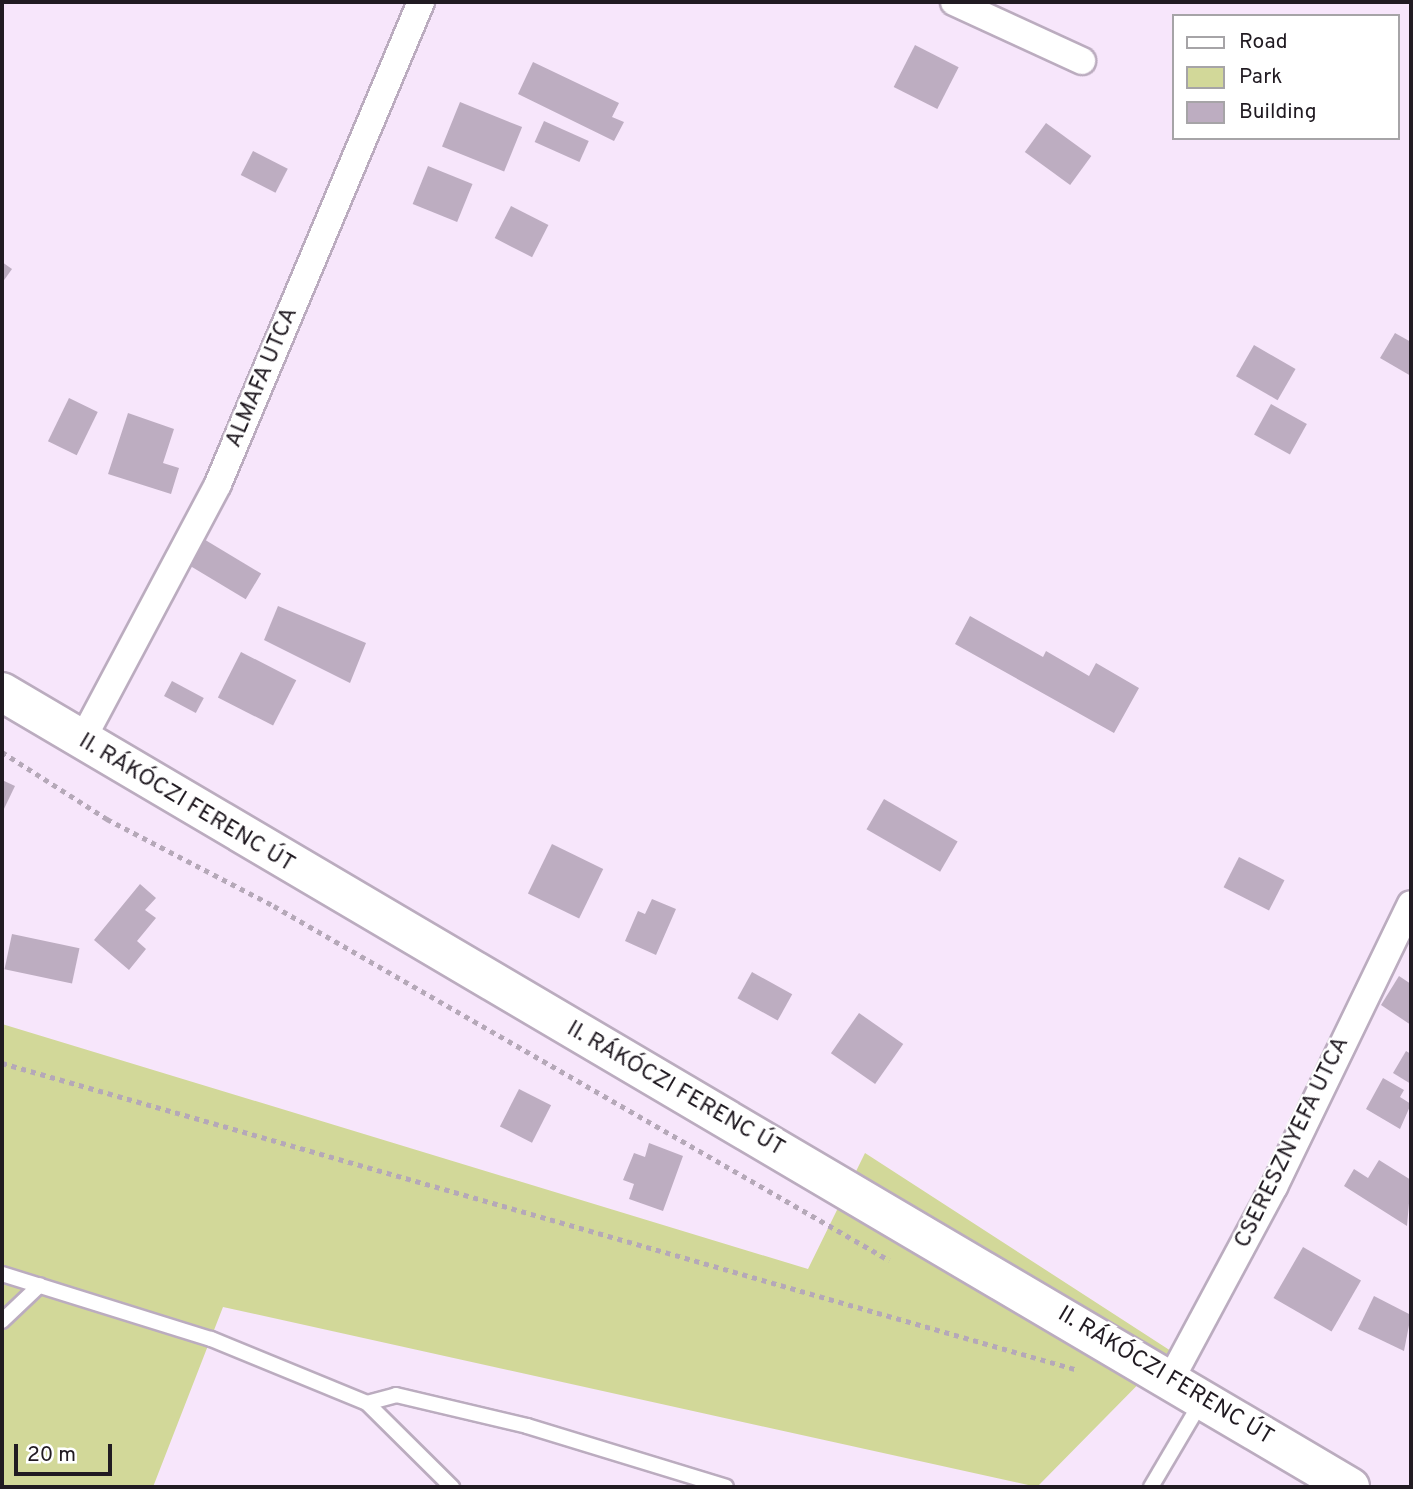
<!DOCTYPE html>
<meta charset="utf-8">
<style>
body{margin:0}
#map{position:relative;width:1413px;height:1489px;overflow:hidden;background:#f7e6fb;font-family:Overpass,sans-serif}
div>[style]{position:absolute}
.green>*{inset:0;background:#d2d899}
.building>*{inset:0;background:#bdadc1;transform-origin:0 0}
.path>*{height:4.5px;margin-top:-2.25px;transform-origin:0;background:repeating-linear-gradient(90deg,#b5a8b8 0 5px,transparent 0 10px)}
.roads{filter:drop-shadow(2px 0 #bbacbf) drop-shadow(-2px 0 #bbacbf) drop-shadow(0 2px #bbacbf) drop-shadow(0 -2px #bbacbf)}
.lane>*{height:14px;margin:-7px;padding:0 7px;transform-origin:7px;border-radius:7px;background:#fff}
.street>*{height:26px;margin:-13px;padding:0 13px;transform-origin:13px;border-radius:13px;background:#fff}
.secondary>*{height:38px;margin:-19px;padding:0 19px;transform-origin:19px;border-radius:19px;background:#fff}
span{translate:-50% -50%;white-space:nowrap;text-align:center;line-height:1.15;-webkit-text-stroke:5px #fff;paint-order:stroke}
.street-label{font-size:23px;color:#211b22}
.frame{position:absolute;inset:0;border:4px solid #211b22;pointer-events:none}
.legend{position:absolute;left:1172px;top:14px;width:228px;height:126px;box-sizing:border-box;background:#fff;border:2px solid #a6a4a7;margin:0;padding:9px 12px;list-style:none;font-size:21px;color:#211b22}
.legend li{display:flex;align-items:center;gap:14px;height:35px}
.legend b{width:35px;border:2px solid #a6a4a7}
.scale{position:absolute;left:14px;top:1444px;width:98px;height:32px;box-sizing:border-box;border:4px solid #211b22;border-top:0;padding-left:9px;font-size:21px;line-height:24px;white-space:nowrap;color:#211b22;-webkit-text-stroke:5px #fff;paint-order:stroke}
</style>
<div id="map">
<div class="green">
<i style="clip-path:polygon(2px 1024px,808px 1269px,865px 1153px,1171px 1351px,1037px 1487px,223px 1307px,153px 1487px,2px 1487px)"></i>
</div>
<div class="building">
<i style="left:915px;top:45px;width:49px;height:47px;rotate:27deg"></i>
<i style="clip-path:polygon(533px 62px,619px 103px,612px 117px,624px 122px,614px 141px,518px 94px)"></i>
<i style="left:460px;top:102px;width:67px;height:48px;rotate:22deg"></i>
<i style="left:544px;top:121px;width:49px;height:23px;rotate:24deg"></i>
<i style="left:1046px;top:123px;width:56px;height:36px;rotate:36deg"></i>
<i style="left:253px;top:151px;width:39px;height:27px;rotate:27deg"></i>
<i style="left:428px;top:166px;width:48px;height:41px;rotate:22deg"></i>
<i style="left:511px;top:206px;width:42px;height:36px;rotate:27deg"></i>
<i style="clip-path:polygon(2px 262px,12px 269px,2px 283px)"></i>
<i style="clip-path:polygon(1395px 333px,1411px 342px,1411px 376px,1380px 358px)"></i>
<i style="left:1254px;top:345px;width:48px;height:36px;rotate:30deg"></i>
<i style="left:69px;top:398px;width:32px;height:48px;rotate:26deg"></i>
<i style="left:1271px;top:404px;width:41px;height:35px;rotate:29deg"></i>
<i style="clip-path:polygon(128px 413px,174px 429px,163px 463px,179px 468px,171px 494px,108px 474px)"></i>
<i style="left:202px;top:538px;width:69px;height:30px;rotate:31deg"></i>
<i style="clip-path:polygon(278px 606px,366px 643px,350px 683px,264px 640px)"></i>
<i style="clip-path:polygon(970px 616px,1043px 657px,1046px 651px,1089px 676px,1096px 663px,1139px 688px,1114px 733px,955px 644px)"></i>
<i style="left:241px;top:652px;width:62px;height:51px;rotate:27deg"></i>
<i style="left:172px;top:681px;width:36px;height:17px;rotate:28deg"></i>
<i style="clip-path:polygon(2px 780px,15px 786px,2px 813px)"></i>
<i style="left:884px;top:799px;width:85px;height:35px;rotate:30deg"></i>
<i style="left:552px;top:844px;width:57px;height:55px;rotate:26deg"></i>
<i style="left:1239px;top:857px;width:51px;height:34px;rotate:27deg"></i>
<i style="clip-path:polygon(140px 884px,156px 898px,145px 910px,156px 918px,137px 941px,146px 949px,129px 970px,94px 940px)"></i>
<i style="clip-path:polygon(652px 899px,676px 909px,656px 955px,625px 941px,638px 911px,645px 914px)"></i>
<i style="left:12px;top:934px;width:69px;height:36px;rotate:12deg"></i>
<i style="left:752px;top:972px;width:46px;height:30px;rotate:29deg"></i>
<i style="clip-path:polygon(1399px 976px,1411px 984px,1411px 1025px,1381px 1005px)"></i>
<i style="left:859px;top:1013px;width:54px;height:49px;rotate:35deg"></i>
<i style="clip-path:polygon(1406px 1051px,1411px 1054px,1411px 1084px,1393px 1073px)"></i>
<i style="clip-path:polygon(1383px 1078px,1404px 1090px,1400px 1097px,1411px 1104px,1400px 1129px,1366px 1109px)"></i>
<i style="left:519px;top:1089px;width:36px;height:42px;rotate:27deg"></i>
<i style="clip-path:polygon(649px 1143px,683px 1156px,663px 1211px,629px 1199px,634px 1184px,623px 1180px,634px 1153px,645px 1157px)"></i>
<i style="clip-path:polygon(1379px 1160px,1411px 1180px,1407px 1226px,1344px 1186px,1354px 1169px,1368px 1178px)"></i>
<i style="left:1303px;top:1247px;width:67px;height:59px;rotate:30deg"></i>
<i style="clip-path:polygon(1374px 1296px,1411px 1315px,1404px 1351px,1358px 1329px)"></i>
</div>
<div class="path">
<i style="left:2px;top:752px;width:125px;rotate:32.5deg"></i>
<i style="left:107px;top:819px;width:188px;rotate:27.5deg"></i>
<i style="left:274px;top:906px;width:710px;rotate:29.93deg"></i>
<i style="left:2px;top:1063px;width:1116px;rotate:15.92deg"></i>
</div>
<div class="roads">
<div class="lane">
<i style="left:2px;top:1274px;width:219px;rotate:17.3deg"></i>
<i style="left:211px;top:1339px;width:169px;rotate:22.3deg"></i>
<i style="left:367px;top:1403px;width:120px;rotate:44.7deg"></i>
<i style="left:2px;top:1321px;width:52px;rotate:-43.5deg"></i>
<i style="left:367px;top:1403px;width:30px;rotate:-15deg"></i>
<i style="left:396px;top:1395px;width:135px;rotate:13.3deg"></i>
<i style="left:527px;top:1426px;width:208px;rotate:17deg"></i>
<i style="left:1151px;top:1487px;width:99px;rotate:-59.5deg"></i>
</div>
<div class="street">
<i style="left:954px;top:2px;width:141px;rotate:24.7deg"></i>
<i style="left:81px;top:742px;width:292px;rotate:-62deg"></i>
<i style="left:218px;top:484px;width:523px;rotate:-67.16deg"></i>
<i style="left:1171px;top:1379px;width:218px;rotate:-61.8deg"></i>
<i style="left:1274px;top:1187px;width:314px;rotate:-64.2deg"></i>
</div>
<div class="secondary">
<i style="left:2px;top:692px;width:1565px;rotate:30.53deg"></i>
</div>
</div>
<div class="street-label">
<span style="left:263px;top:378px;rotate:-67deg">ALMAFA UTCA</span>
<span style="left:186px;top:804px;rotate:31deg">II. RÁKÓCZI FERENC ÚT</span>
<span style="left:675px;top:1090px;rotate:30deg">II. RÁKÓCZI FERENC ÚT</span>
<span style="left:1293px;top:1143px;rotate:-64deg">CSERESZNYEFA UTCA</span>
<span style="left:1165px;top:1377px;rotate:31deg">II. RÁKÓCZI FERENC ÚT</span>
</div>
<div class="frame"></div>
<ul class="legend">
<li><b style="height:9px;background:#fff"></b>Road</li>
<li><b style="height:19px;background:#d2d899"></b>Park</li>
<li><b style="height:19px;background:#bdadc1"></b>Building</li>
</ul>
<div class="scale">20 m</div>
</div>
